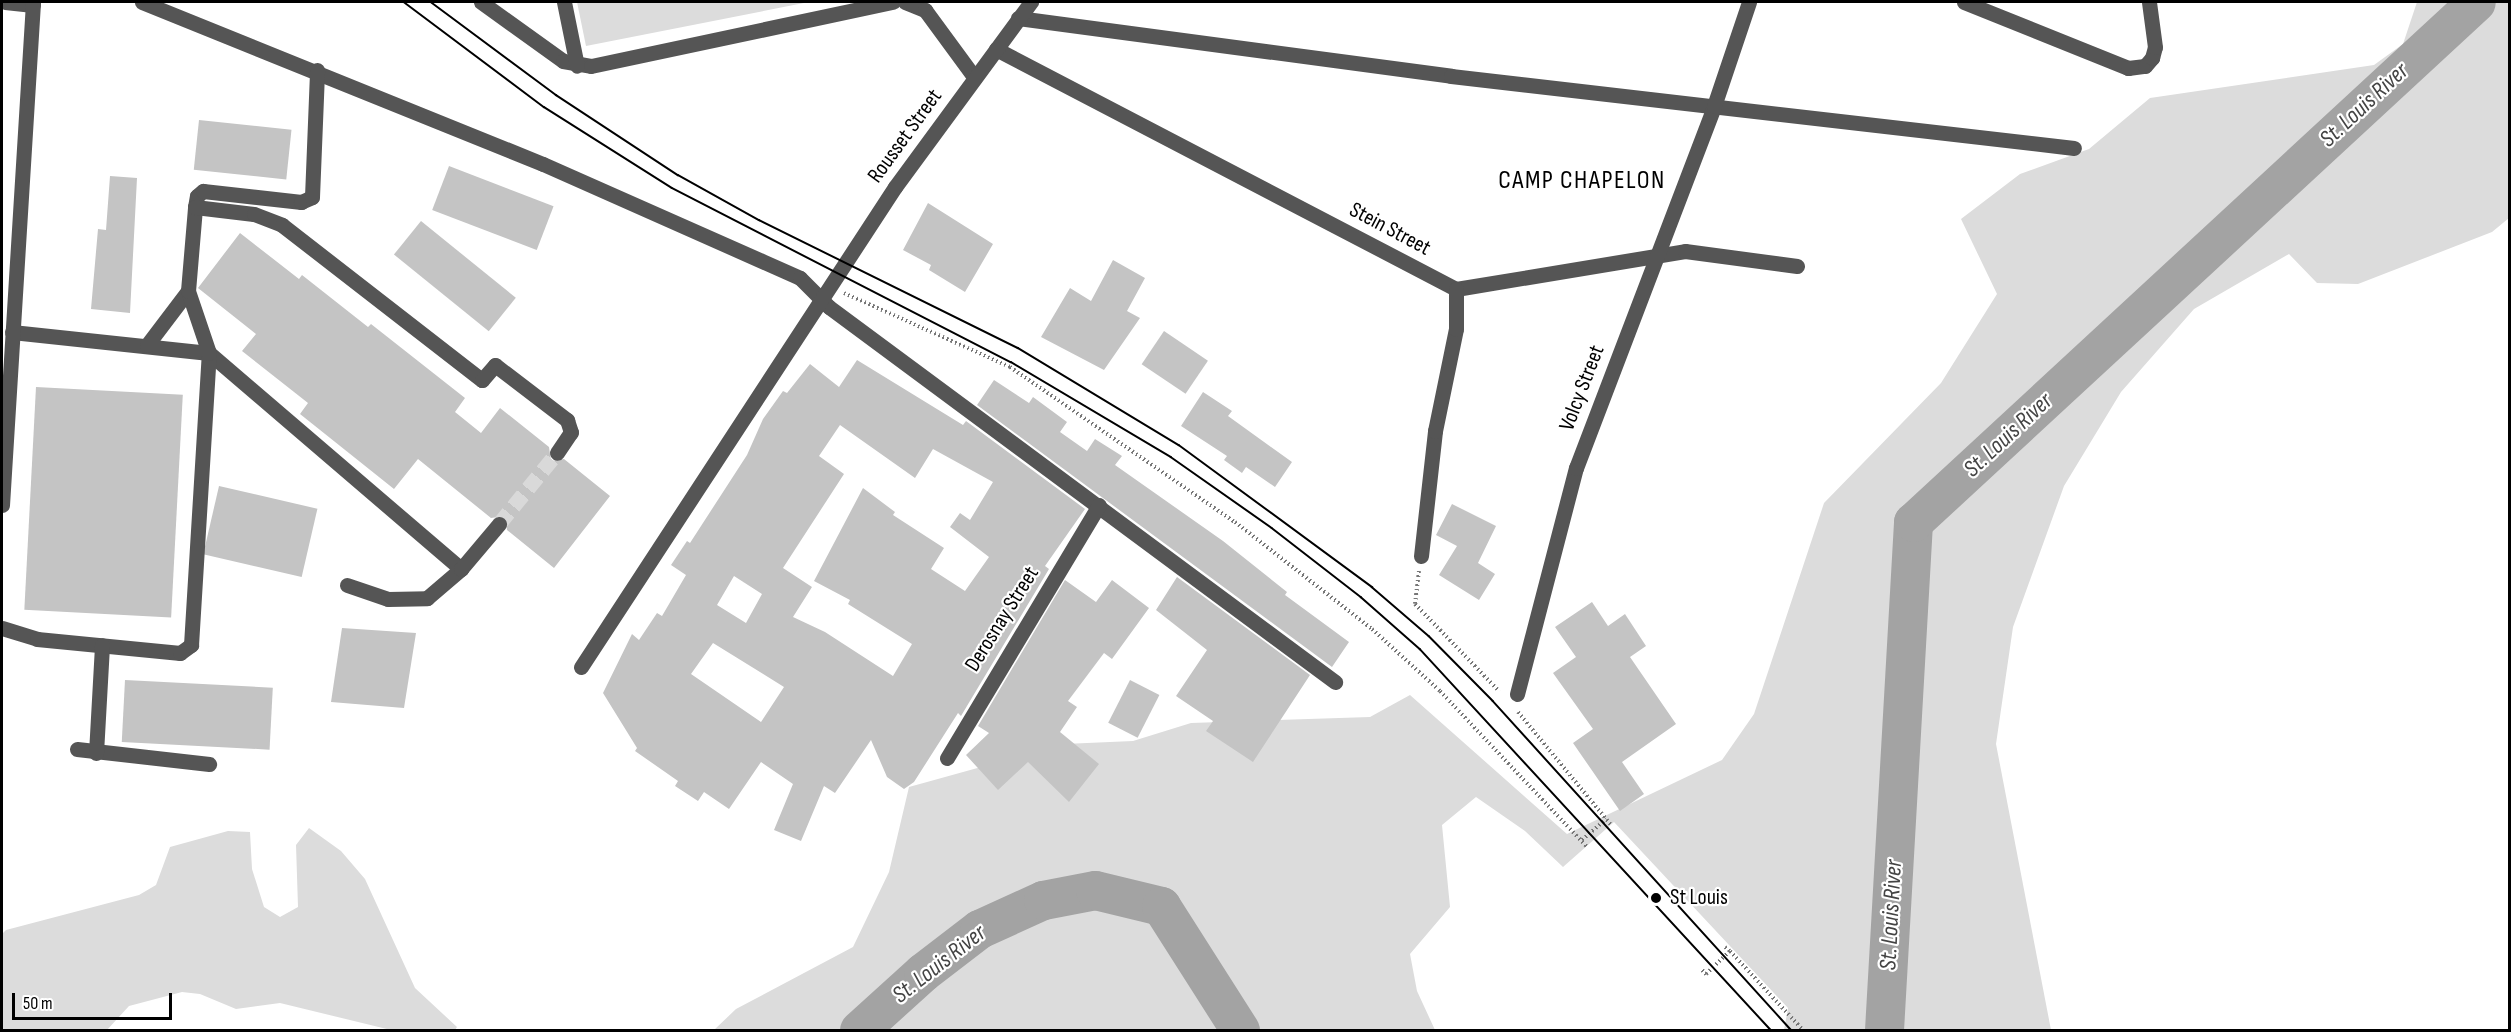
<!DOCTYPE html>
<style>
body{margin:0}
#map{position:relative;width:2511px;height:1032px;overflow:hidden;background:#fff;font-family:"Sofia Sans Condensed",sans-serif}
div>[style]{position:absolute}
.green>*{inset:0;background:#dcdcdc}
.river>*{height:39px;margin:-19.5px;padding:0 19.5px;transform-origin:19.5px;border-radius:19.5px;background:#a3a3a3}
.building>*{inset:0;background:#c4c4c4;transform-origin:0 0}
.minor-tunnel>*{height:15px;margin-top:-7.5px;transform-origin:0;background:repeating-linear-gradient(90deg,#d9d9d9 0 15px,transparent 0 23px)}
.path>*{height:4px;margin-top:-2px;transform-origin:0;background:repeating-linear-gradient(90deg,#777 0 1.5px,transparent 0 4.5px)}
.minor>*{height:15px;margin:-7.5px;padding:0 7.5px;transform-origin:7.5px;border-radius:7.5px;background:#555}
.tram>*{height:1.5px;margin:-0.75px;padding:0 0.75px;transform-origin:0.75px;border-radius:0.75px;background:#000}
.dots>*{width:16px;height:16px;translate:-50% -50%;box-sizing:border-box;border:3px solid #fff;border-radius:50%}
span{translate:-50% -50%;white-space:nowrap;text-align:center;line-height:1.15;-webkit-text-stroke:4.5px #fff;paint-order:stroke}
.street-label{font-size:22px;color:#000}
.poi-label{font-size:22px;color:#000}
.left{translate:0 -50%;text-align:left}
.water-label{font-size:24px;color:#444;font-style:italic}
.quarter-label{font-size:26px;color:#000;letter-spacing:1.5px}
.frame{position:absolute;inset:0;border:3px solid #000;pointer-events:none}
.scale{position:absolute;left:12px;top:993px;width:160px;height:27px;box-sizing:border-box;border:3px solid #000;border-top:0;padding-left:8px;font-size:18px;line-height:21px;white-space:nowrap;color:#000;-webkit-text-stroke:4px #fff;paint-order:stroke}
</style>
<div id="map">
<div class="green">
<i style="clip-path:polygon(577px 2px,809px 2px,586px 46px)"></i>
<i style="clip-path:polygon(2417px 2px,2509px 2px,2509px 218px,2492px 232px,2358px 284px,2317px 283px,2289px 254px,2194px 309px,2121px 392px,2064px 486px,2013px 627px,1996px 744px,2051px 1030px,1784px 1030px,1788px 1008px,1614px 822px,1563px 867px,1525px 831px,1476px 797px,1442px 825px,1450px 907px,1410px 954px,1417px 991px,1435px 1030px,714px 1030px,736px 1009px,853px 947px,889px 872px,909px 787px,1064px 744px,1133px 741px,1191px 723px,1370px 717px,1410px 695px,1567px 834px,1722px 760px,1754px 714px,1824px 503px,1941px 383px,1997px 294px,1961px 219px,2020px 174px,2089px 149px,2150px 98px,2374px 65px,2403px 44px)"></i>
<i style="clip-path:polygon(309px 828px,341px 851px,365px 879px,415px 988px,457px 1027px,455px 1030px,391px 1030px,280px 1003px,236px 1009px,200px 994px,182px 992px,129px 1006px,107px 1030px,2px 1030px,2px 934px,6px 930px,139px 895px,156px 885px,170px 847px,228px 831px,250px 832px,252px 869px,264px 907px,280px 917px,298px 907px,296px 845px)"></i>
</div>
<div class="river">
<i style="left:859px;top:1030px;width:86px;rotate:-42.2deg"></i>
<i style="left:923px;top:972px;width:71px;rotate:-37.5deg"></i>
<i style="left:979px;top:929px;width:70px;rotate:-24.4deg"></i>
<i style="left:1043px;top:900px;width:53px;rotate:-10.9deg"></i>
<i style="left:1095px;top:890px;width:68px;rotate:13.6deg"></i>
<i style="left:1161px;top:906px;width:147px;rotate:57.5deg"></i>
<i style="left:1884px;top:1030px;width:509px;rotate:-86.73deg"></i>
<i style="left:1913px;top:522px;width:766px;rotate:-42.73deg"></i>
</div>
<div class="building">
<i style="left:199px;top:120px;width:93px;height:50px;rotate:6deg"></i>
<i style="left:449px;top:166px;width:112px;height:47px;rotate:21deg"></i>
<i style="clip-path:polygon(110px 176px,137px 178px,130px 313px,91px 309px,98px 229px,106px 230px)"></i>
<i style="clip-path:polygon(928px 203px,993px 244px,965px 292px,929px 270px,931px 265px,903px 250px)"></i>
<i style="left:421px;top:221px;width:122px;height:43px;rotate:39deg"></i>
<i style="clip-path:polygon(240px 233px,299px 279px,302px 275px,368px 327px,371px 324px,465px 398px,455px 412px,481px 433px,500px 408px,549px 447px,551px 461px,564px 459px,610px 496px,554px 568px,507px 530px,505px 516px,491px 518px,418px 459px,394px 489px,300px 414px,308px 403px,242px 351px,256px 334px,198px 288px)"></i>
<i style="clip-path:polygon(1113px 260px,1145px 278px,1127px 311px,1140px 318px,1104px 370px,1041px 337px,1070px 288px,1091px 301px)"></i>
<i style="left:1164px;top:331px;width:53px;height:40px;rotate:34deg"></i>
<i style="clip-path:polygon(evenodd,857px 360px,963px 425px,966px 421px,1085px 509px,1045px 566px,1049px 569px,961px 716px,958px 713px,914px 782px,904px 789px,887px 777px,871px 740px,835px 793px,824px 786px,801px 841px,774px 830px,793px 784px,761px 762px,729px 809px,704px 792px,698px 801px,675px 786px,678px 781px,635px 751px,637px 748px,603px 693px,632px 634px,639px 640px,657px 613px,662px 616px,686px 575px,671px 565px,687px 541px,690px 543px,747px 455px,763px 419px,783px 391px,787px 393px,810px 364px,839px 387px,857px 360px,840px 425px,915px 478px,933px 449px,993px 482px,970px 520px,960px 513px,950px 527px,989px 557px,965px 591px,931px 569px,944px 548px,893px 515px,895px 512px,863px 488px,814px 581px,850px 600px,848px 604px,912px 644px,893px 676px,825px 632px,793px 617px,812px 587px,783px 568px,844px 474px,819px 456px,840px 425px,857px 360px,734px 576px,762px 594px,746px 623px,717px 605px,734px 576px,857px 360px,713px 643px,784px 687px,761px 722px,691px 674px,713px 643px)"></i>
<i style="clip-path:polygon(994px 380px,1029px 403px,1033px 397px,1067px 422px,1060px 432px,1087px 451px,1095px 439px,1122px 456px,1115px 465px,1223px 541px,1287px 592px,1285px 595px,1349px 642px,1332px 667px,977px 405px)"></i>
<i style="left:36px;top:387px;width:147px;height:223px;rotate:3deg"></i>
<i style="clip-path:polygon(1203px 392px,1232px 411px,1228px 416px,1292px 462px,1275px 487px,1246px 467px,1242px 473px,1224px 460px,1227px 456px,1181px 426px)"></i>
<i style="left:219px;top:486px;width:101px;height:70px;rotate:13deg"></i>
<i style="clip-path:polygon(1452px 504px,1496px 526px,1478px 563px,1495px 574px,1479px 600px,1439px 575px,1457px 546px,1436px 535px)"></i>
<i style="clip-path:polygon(1177px 577px,1310px 675px,1253px 762px,1206px 731px,1213px 721px,1176px 696px,1207px 650px,1156px 610px)"></i>
<i style="clip-path:polygon(1065px 580px,1096px 602px,1112px 580px,1149px 608px,1112px 659px,1104px 653px,1068px 701px,1077px 707px,1060px 732px,1099px 764px,1069px 802px,1028px 762px,998px 790px,966px 755px,989px 733px,978px 726px)"></i>
<i style="clip-path:polygon(1592px 602px,1608px 626px,1625px 614px,1646px 646px,1630px 657px,1676px 724px,1622px 762px,1644px 794px,1620px 811px,1573px 743px,1593px 729px,1553px 673px,1576px 657px,1555px 627px)"></i>
<i style="clip-path:polygon(342px 628px,416px 633px,404px 708px,331px 702px)"></i>
<i style="left:125px;top:680px;width:148px;height:62px;rotate:3deg"></i>
<i style="left:1130px;top:680px;width:33px;height:48px;rotate:27deg"></i>
</div>
<div class="minor-tunnel">
<i style="left:499px;top:524px;width:92px;rotate:-50.8deg"></i>
</div>
<div class="path">
<i style="left:844px;top:293px;width:182px;rotate:24deg"></i>
<i style="left:1010px;top:367px;width:273px;rotate:34.6deg"></i>
<i style="left:1235px;top:522px;width:174px;rotate:38deg"></i>
<i style="left:1372px;top:629px;width:92px;rotate:42.4deg"></i>
<i style="left:1440px;top:691px;width:214px;rotate:46.7deg"></i>
<i style="left:1419px;top:571px;width:33px;rotate:97deg"></i>
<i style="left:1415px;top:604px;width:121px;rotate:46deg"></i>
<i style="left:1518px;top:712px;width:146px;rotate:50.5deg"></i>
<i style="left:1582px;top:840px;width:32px;rotate:-41deg"></i>
<i style="left:1725px;top:947px;width:6px;rotate:39deg"></i>
<i style="left:1702px;top:970px;width:6px;rotate:45deg"></i>
<i style="left:1706px;top:974px;width:33px;rotate:-44deg"></i>
<i style="left:1730px;top:951px;width:108px;rotate:47.3deg"></i>
</div>
<div class="minor">
<i style="left:5px;top:2px;width:28px;rotate:6deg"></i>
<i style="left:142px;top:2px;width:432px;rotate:22deg"></i>
<i style="left:543px;top:164px;width:281px;rotate:23.9deg"></i>
<i style="left:800px;top:278px;width:41px;rotate:45deg"></i>
<i style="left:829px;top:307px;width:630px;rotate:36.54deg"></i>
<i style="left:481px;top:2px;width:101px;rotate:35.7deg"></i>
<i style="left:563px;top:61px;width:28px;rotate:10deg"></i>
<i style="left:591px;top:66px;width:309px;rotate:-12deg"></i>
<i style="left:564px;top:2px;width:65px;rotate:78.5deg"></i>
<i style="left:905px;top:2px;width:22px;rotate:22deg"></i>
<i style="left:925px;top:10px;width:84px;rotate:53.7deg"></i>
<i style="left:1964px;top:2px;width:177px;rotate:21.9deg"></i>
<i style="left:2128px;top:68px;width:17px;rotate:-7deg"></i>
<i style="left:2145px;top:66px;width:11px;rotate:-49deg"></i>
<i style="left:2152px;top:58px;width:11px;rotate:-75deg"></i>
<i style="left:2155px;top:47px;width:45px;rotate:-97.6deg"></i>
<i style="left:1018px;top:18px;width:437px;rotate:7.6deg"></i>
<i style="left:1451px;top:76px;width:627px;rotate:6.59deg"></i>
<i style="left:996px;top:49px;width:519px;rotate:27.55deg"></i>
<i style="left:1456px;top:289px;width:232px;rotate:-9.4deg"></i>
<i style="left:1685px;top:251px;width:113px;rotate:7.6deg"></i>
<i style="left:195px;top:207px;width:11px;rotate:-80deg"></i>
<i style="left:197px;top:196px;width:8px;rotate:-40deg"></i>
<i style="left:203px;top:191px;width:99px;rotate:6.4deg"></i>
<i style="left:301px;top:202px;width:12px;rotate:-24deg"></i>
<i style="left:312px;top:197px;width:127px;rotate:-87.7deg"></i>
<i style="left:12px;top:332px;width:198px;rotate:6.1deg"></i>
<i style="left:209px;top:353px;width:332px;rotate:40.6deg"></i>
<i style="left:147px;top:345px;width:68px;rotate:-52.8deg"></i>
<i style="left:2px;top:505px;width:504px;rotate:-86.47deg"></i>
<i style="left:1421px;top:556px;width:126px;rotate:-83.6deg"></i>
<i style="left:1435px;top:431px;width:104px;rotate:-78.4deg"></i>
<i style="left:1456px;top:329px;width:40px;rotate:-90deg"></i>
<i style="left:347px;top:585px;width:43px;rotate:18.9deg"></i>
<i style="left:388px;top:599px;width:39px;rotate:-1deg"></i>
<i style="left:427px;top:598px;width:45px;rotate:-40.5deg"></i>
<i style="left:461px;top:569px;width:59px;rotate:-49.8deg"></i>
<i style="left:2px;top:628px;width:37px;rotate:17deg"></i>
<i style="left:37px;top:639px;width:144px;rotate:5.6deg"></i>
<i style="left:180px;top:653px;width:14px;rotate:-36deg"></i>
<i style="left:191px;top:645px;width:293px;rotate:-86.5deg"></i>
<i style="left:209px;top:353px;width:65px;rotate:-108.7deg"></i>
<i style="left:188px;top:291px;width:84px;rotate:-85.2deg"></i>
<i style="left:195px;top:207px;width:59px;rotate:6.8deg"></i>
<i style="left:254px;top:214px;width:30px;rotate:21deg"></i>
<i style="left:282px;top:225px;width:253px;rotate:37.8deg"></i>
<i style="left:482px;top:380px;width:20px;rotate:-49deg"></i>
<i style="left:495px;top:365px;width:91px;rotate:37.4deg"></i>
<i style="left:567px;top:420px;width:13px;rotate:72deg"></i>
<i style="left:571px;top:432px;width:25px;rotate:124deg"></i>
<i style="left:581px;top:667px;width:574px;rotate:-56.81deg"></i>
<i style="left:895px;top:187px;width:230px;rotate:-53.7deg"></i>
<i style="left:1517px;top:694px;width:234px;rotate:-75.4deg"></i>
<i style="left:1576px;top:468px;width:387px;rotate:-69.1deg"></i>
<i style="left:1714px;top:106px;width:110px;rotate:-71.4deg"></i>
<i style="left:77px;top:749px;width:133px;rotate:6.5deg"></i>
<i style="left:96px;top:753px;width:108px;rotate:-86.8deg"></i>
<i style="left:947px;top:758px;width:295px;rotate:-59deg"></i>
</div>
<div class="tram">
<i style="left:404px;top:2px;width:175px;rotate:36.9deg"></i>
<i style="left:544px;top:107px;width:151px;rotate:32.3deg"></i>
<i style="left:672px;top:188px;width:381px;rotate:27.2deg"></i>
<i style="left:1011px;top:362px;width:186px;rotate:30.7deg"></i>
<i style="left:1171px;top:457px;width:123px;rotate:35.1deg"></i>
<i style="left:1272px;top:528px;width:113px;rotate:37.8deg"></i>
<i style="left:1361px;top:597px;width:79px;rotate:41.4deg"></i>
<i style="left:1420px;top:649px;width:518px;rotate:47.35deg"></i>
<i style="left:431px;top:2px;width:156px;rotate:36.6deg"></i>
<i style="left:556px;top:95px;width:146px;rotate:33.3deg"></i>
<i style="left:678px;top:175px;width:93px;rotate:29.1deg"></i>
<i style="left:759px;top:220px;width:289px;rotate:26.3deg"></i>
<i style="left:1018px;top:348px;width:188px;rotate:31.1deg"></i>
<i style="left:1179px;top:445px;width:240px;rotate:36.3deg"></i>
<i style="left:1372px;top:587px;width:75px;rotate:40.7deg"></i>
<i style="left:1429px;top:636px;width:91px;rotate:45.4deg"></i>
<i style="left:1493px;top:701px;width:444px;rotate:47.8deg"></i>
</div>
<div class="dots">
<i style="left:1656px;top:898px;background:#000"></i>
</div>
<div class="street-label">
<span style="left:905px;top:136px;rotate:-54deg">Rousset Street</span>
<span style="left:1390px;top:229px;rotate:28deg">Stein Street</span>
<span style="left:1582px;top:388px;rotate:-69deg">Volcy Street</span>
<span style="left:1002px;top:619px;rotate:-58deg">Derosnay Street</span>
</div>
<div class="poi-label">
<span class="left" style="left:1670px;top:898px">St Louis</span>
</div>
<div class="water-label">
<span style="left:2364px;top:105px;rotate:-43deg">St. Louis River</span>
<span style="left:2008px;top:435px;rotate:-43deg">St. Louis River</span>
<span style="left:1891px;top:915px;rotate:-87deg">St. Louis River</span>
<span style="left:939px;top:964px;rotate:-38deg">St. Louis River</span>
</div>
<div class="quarter-label">
<span style="left:1582px;top:181px">CAMP CHAPELON</span>
</div>
<div class="frame"></div>
<div class="scale">50 m</div>
</div>
